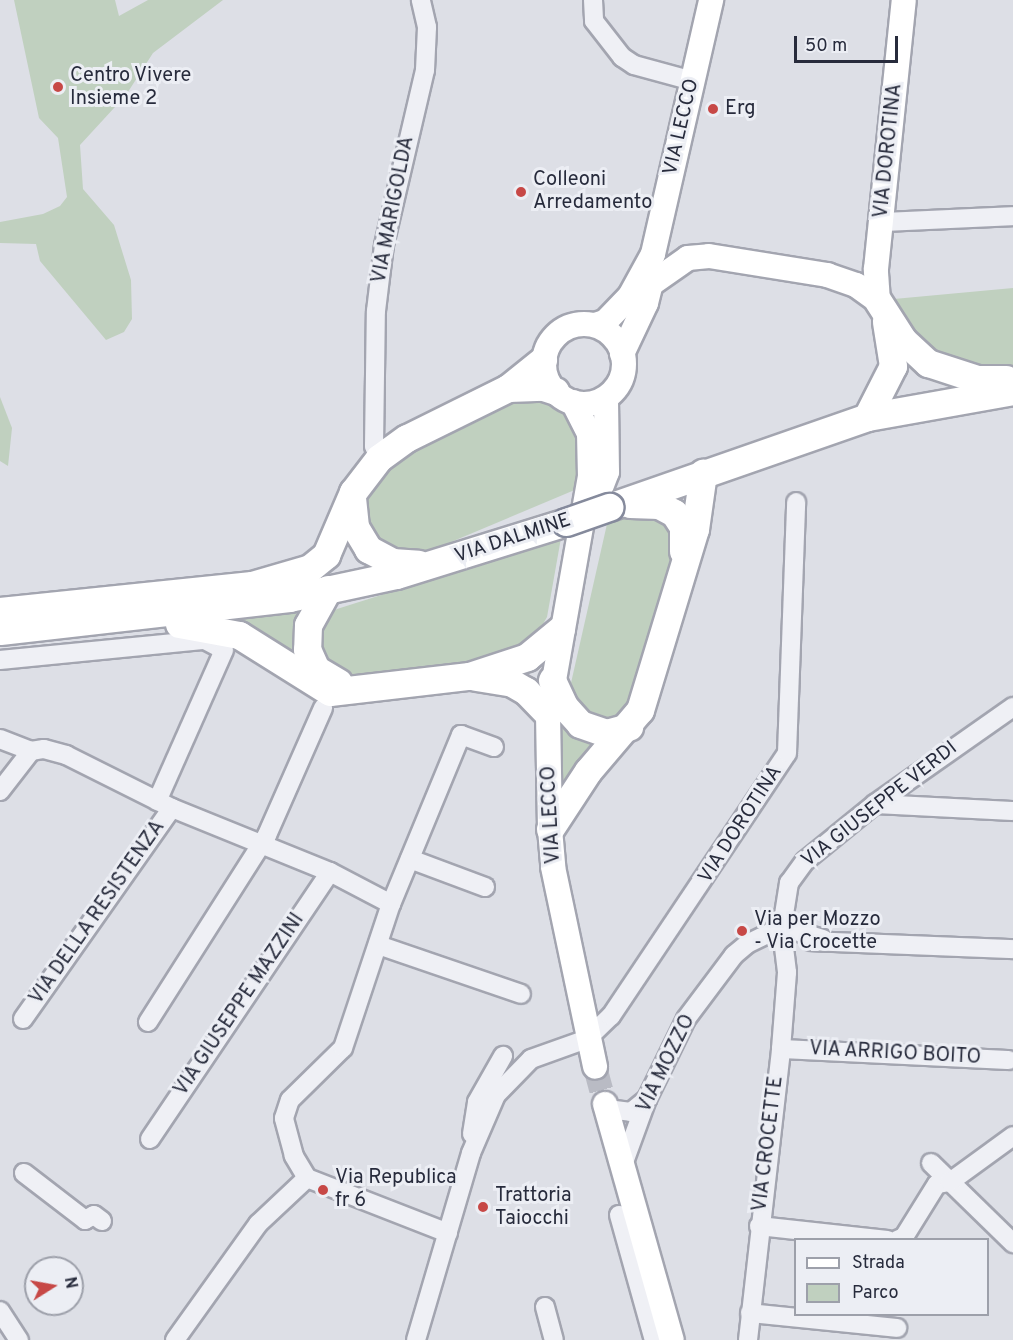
<!DOCTYPE html>
<style>
body{margin:0}
#map{position:relative;width:1013px;height:1340px;overflow:hidden;background:#dddfe6;font-family:Overpass,sans-serif}
div>[style]{position:absolute}
.green>*{inset:0;background:#c0d0bf}
.major-tunnel>*{height:24px;margin-top:-12px;transform-origin:0;background:repeating-linear-gradient(90deg,#b9bbc4 0 24px,transparent 0 36px)}
.roads{filter:drop-shadow(2px 0 #a3a5b0) drop-shadow(-2px 0 #a3a5b0) drop-shadow(0 2px #a3a5b0) drop-shadow(0 -2px #a3a5b0)}
.minor>*{height:18px;margin:-9px;padding:0 9px;transform-origin:9px;border-radius:9px;background:#eff0f5}
.major>*{height:24px;margin:-12px;padding:0 12px;transform-origin:12px;border-radius:12px;background:#fff}
.major>.ring{margin:-12px;padding:0;box-sizing:content-box;background:none;border:24px solid #fff;border-radius:50%}
.highway>*{height:27px;margin:-13.5px;padding:0 13.5px;transform-origin:13.5px;border-radius:13.5px;background:#fff}
.bridges{filter:drop-shadow(2px 0 #858a9c) drop-shadow(-2px 0 #858a9c) drop-shadow(0 2px #858a9c) drop-shadow(0 -2px #858a9c)}
.highway-bridge>*{height:27px;margin:-13.5px;padding:0 13.5px;transform-origin:13.5px;border-radius:13.5px;background:#fff}
.dots>*{width:16px;height:16px;translate:-50% -50%;box-sizing:border-box;border:3px solid #eceef4;border-radius:50%}
span{translate:-50% -50%;white-space:nowrap;text-align:center;line-height:1.15;-webkit-text-stroke:6px #eceef4;paint-order:stroke}
.poi-label{font-size:20px;color:#272b3c}
.left{translate:0 -50%;text-align:left}
.street-label{font-size:20px;color:#272b3c}
.legend{position:absolute;left:794px;top:1238px;width:195px;height:78px;box-sizing:border-box;background:#eceef4;border:2px solid #9da0aa;margin:0;padding:8px 10px;list-style:none;font-size:18px;color:#272b3c}
.legend li{display:flex;align-items:center;gap:12px;height:30px}
.legend b{width:30px;border:2px solid #9da0aa}
.north{position:absolute;left:24px;top:1256px;width:60px;height:60px;box-sizing:border-box;background:#eceef4;border:2px solid #9da0aa;border-radius:50%;rotate:79deg;font-size:16px;font-weight:700;line-height:24px;text-align:center;color:#272b3c}
.north::after{content:'';display:block;margin:auto;width:21px;height:27px;background:#c74846;clip-path:polygon(50% 0,100% 100%,50% 72%,0 100%)}
.scale{position:absolute;left:794px;top:36px;width:104px;height:27px;box-sizing:border-box;border:3px solid #272b3c;border-top:0;padding-left:8px;font-size:18px;line-height:21px;white-space:nowrap;color:#272b3c;-webkit-text-stroke:4px #eceef4;paint-order:stroke}
</style>
<div id="map">
<div class="green">
<i style="clip-path:polygon(14px 0,115px 0,119px 16px,148px 0,223px 0,153px 53px,126px 95px,80px 145px,83px 189px,114px 225px,131px 280px,132px 319px,124px 332px,106px 340px,40px 261px,36px 244px,0 243px,0 222px,43px 214px,60px 206px,67px 197px,58px 138px,39px 118px)"></i>
<i style="clip-path:polygon(1013px 288px,1013px 374px,932px 354px,883px 300px)"></i>
<i style="clip-path:polygon(523px 393px,541px 396px,573px 420px,580px 442px,577px 489px,432px 550px,410px 554px,372px 541px,362px 506px,380px 467px)"></i>
<i style="clip-path:polygon(0 397px,12px 428px,8px 466px,0 461px)"></i>
<i style="clip-path:polygon(636px 512px,659px 518px,671px 531px,675px 558px,627px 714px,606px 722px,580px 712px,571px 683px,607px 524px)"></i>
<i style="clip-path:polygon(561px 538px,547px 617px,534px 640px,483px 665px,355px 677px,322px 665px,317px 636px,324px 618px,337px 609px)"></i>
<i style="clip-path:polygon(317px 600px,305px 664px,216px 621px)"></i>
<i style="clip-path:polygon(559px 709px,608px 739px,553px 816px)"></i>
</div>
<div class="major-tunnel">
<i style="left:595px;top:1067px;width:38px;rotate:75deg"></i>
</div>
<div class="roads">
<div class="minor">
<i style="left:593px;top:0;width:21px;rotate:87deg"></i>
<i style="left:594px;top:21px;width:46px;rotate:52.1deg"></i>
<i style="left:622px;top:57px;width:14px;rotate:34deg"></i>
<i style="left:634px;top:65px;width:61px;rotate:15.2deg"></i>
<i style="left:882px;top:222px;width:131px;rotate:-2.6deg"></i>
<i style="left:379px;top:458px;width:13px;rotate:-113deg"></i>
<i style="left:374px;top:446px;width:135px;rotate:-89.2deg"></i>
<i style="left:376px;top:311px;width:66px;rotate:-83.1deg"></i>
<i style="left:384px;top:245px;width:180px;rotate:-76.8deg"></i>
<i style="left:425px;top:70px;width:43px;rotate:-87.3deg"></i>
<i style="left:427px;top:27px;width:28px;rotate:-103deg"></i>
<i style="left:0;top:660px;width:206px;rotate:-5.6deg"></i>
<i style="left:205px;top:640px;width:21px;rotate:28deg"></i>
<i style="left:224px;top:650px;width:165px;rotate:113.9deg"></i>
<i style="left:0;top:739px;width:33px;rotate:21deg"></i>
<i style="left:31px;top:751px;width:13px;rotate:-9deg"></i>
<i style="left:44px;top:749px;width:23px;rotate:15deg"></i>
<i style="left:66px;top:755px;width:119px;rotate:26.6deg"></i>
<i style="left:172px;top:808px;width:170px;rotate:22.1deg"></i>
<i style="left:330px;top:872px;width:69px;rotate:27.7deg"></i>
<i style="left:0;top:791px;width:51px;rotate:-52.2deg"></i>
<i style="left:875px;top:804px;width:138px;rotate:2.9deg"></i>
<i style="left:410px;top:859px;width:80px;rotate:20.5deg"></i>
<i style="left:782px;top:927px;width:45px;rotate:-81deg"></i>
<i style="left:789px;top:883px;width:27px;rotate:-54deg"></i>
<i style="left:805px;top:861px;width:90px;rotate:-39.2deg"></i>
<i style="left:875px;top:804px;width:169px;rotate:-35.1deg"></i>
<i style="left:811px;top:941px;width:202px;rotate:2.3deg"></i>
<i style="left:378px;top:945px;width:151px;rotate:18.9deg"></i>
<i style="left:23px;top:1019px;width:258px;rotate:-54.8deg"></i>
<i style="left:148px;top:1022px;width:222px;rotate:-57.5deg"></i>
<i style="left:267px;top:835px;width:139px;rotate:-66.2deg"></i>
<i style="left:781px;top:1049px;width:228px;rotate:2.8deg"></i>
<i style="left:607px;top:1109px;width:24px;rotate:7deg"></i>
<i style="left:631px;top:1112px;width:21px;rotate:-39deg"></i>
<i style="left:472px;top:1134px;width:32px;rotate:-81deg"></i>
<i style="left:477px;top:1102px;width:53px;rotate:-60.5deg"></i>
<i style="left:150px;top:1139px;width:322px;rotate:-56deg"></i>
<i style="left:931px;top:1163px;width:115px;rotate:44.3deg"></i>
<i style="left:623px;top:1165px;width:70px;rotate:-70deg"></i>
<i style="left:647px;top:1099px;width:89px;rotate:-64deg"></i>
<i style="left:686px;top:1019px;width:80px;rotate:-53.1deg"></i>
<i style="left:734px;top:955px;width:17px;rotate:-40deg"></i>
<i style="left:747px;top:944px;width:39px;rotate:-26deg"></i>
<i style="left:782px;top:927px;width:43px;rotate:16.3deg"></i>
<i style="left:24px;top:1173px;width:77px;rotate:37.6deg"></i>
<i style="left:85px;top:1220px;width:10px;rotate:-29deg"></i>
<i style="left:94px;top:1215px;width:10px;rotate:37deg"></i>
<i style="left:619px;top:1215px;width:130px;rotate:74.4deg"></i>
<i style="left:759px;top:1226px;width:129px;rotate:6.2deg"></i>
<i style="left:448px;top:1233px;width:151px;rotate:-158.7deg"></i>
<i style="left:307px;top:1178px;width:26px;rotate:-121deg"></i>
<i style="left:294px;top:1156px;width:39px;rotate:-105deg"></i>
<i style="left:284px;top:1118px;width:19px;rotate:-72deg"></i>
<i style="left:290px;top:1100px;width:74px;rotate:-44.5deg"></i>
<i style="left:343px;top:1048px;width:152px;rotate:-71.6deg"></i>
<i style="left:391px;top:904px;width:183px;rotate:-67.5deg"></i>
<i style="left:461px;top:735px;width:35px;rotate:20deg"></i>
<i style="left:897px;top:1240px;width:8px;rotate:-23deg"></i>
<i style="left:904px;top:1237px;width:62px;rotate:-58.1deg"></i>
<i style="left:937px;top:1184px;width:13px;rotate:-9deg"></i>
<i style="left:950px;top:1182px;width:78px;rotate:-36.1deg"></i>
<i style="left:545px;top:1307px;width:34px;rotate:75deg"></i>
<i style="left:0;top:1311px;width:35px;rotate:57deg"></i>
<i style="left:750px;top:1313px;width:148px;rotate:5.8deg"></i>
<i style="left:175px;top:1340px;width:143px;rotate:-54.4deg"></i>
<i style="left:258px;top:1224px;width:67px;rotate:-43.2deg"></i>
<i style="left:416px;top:1340px;width:195px;rotate:-73.6deg"></i>
<i style="left:471px;top:1153px;width:63px;rotate:-66.7deg"></i>
<i style="left:496px;top:1095px;width:50px;rotate:-45.8deg"></i>
<i style="left:531px;top:1059px;width:59px;rotate:-19.7deg"></i>
<i style="left:587px;top:1039px;width:33px;rotate:-44deg"></i>
<i style="left:611px;top:1016px;width:316px;rotate:-56.2deg"></i>
<i style="left:787px;top:753px;width:251px;rotate:-87.9deg"></i>
<i style="left:748px;top:1340px;width:293px;rotate:-83.5deg"></i>
<i style="left:781px;top:1049px;width:77px;rotate:-85.5deg"></i>
<i style="left:787px;top:972px;width:24px;rotate:-97deg"></i>
</div>
<div class="major">
<i style="left:651px;top:284px;width:45px;rotate:-35.1deg"></i>
<i style="left:688px;top:258px;width:21px;rotate:-5deg"></i>
<i style="left:709px;top:256px;width:120px;rotate:9.1deg"></i>
<i style="left:827px;top:275px;width:31px;rotate:19deg"></i>
<i style="left:856px;top:285px;width:27px;rotate:36deg"></i>
<i style="left:878px;top:301px;width:32px;rotate:-94deg"></i>
<i style="left:876px;top:269px;width:270px;rotate:-84.1deg"></i>
<i class="ring" style="left:544px;top:324px;width:56px;height:56px"></i>
<i style="left:595px;top:325px;width:10px;rotate:-17deg"></i>
<i style="left:605px;top:322px;width:36px;rotate:-46deg"></i>
<i style="left:630px;top:296px;width:48px;rotate:-61.3deg"></i>
<i style="left:653px;top:254px;width:261px;rotate:-77.1deg"></i>
<i style="left:622px;top:354px;width:56px;rotate:-64.8deg"></i>
<i style="left:646px;top:303px;width:32px;rotate:-76deg"></i>
<i style="left:573px;top:402px;width:35px;rotate:63deg"></i>
<i style="left:589px;top:433px;width:43px;rotate:88.7deg"></i>
<i style="left:590px;top:476px;width:242px;rotate:100deg"></i>
<i style="left:548px;top:714px;width:115px;rotate:89deg"></i>
<i style="left:550px;top:829px;width:38px;rotate:85deg"></i>
<i style="left:553px;top:867px;width:204px;rotate:78.1deg"></i>
<i style="left:602px;top:485px;width:14px;rotate:-69deg"></i>
<i style="left:607px;top:472px;width:73px;rotate:-90.8deg"></i>
<i style="left:605px;top:1104px;width:245px;rotate:74.2deg"></i>
</div>
<div class="highway">
<i style="left:878px;top:301px;width:46px;rotate:57.3deg"></i>
<i style="left:903px;top:340px;width:34px;rotate:43deg"></i>
<i style="left:928px;top:363px;width:52px;rotate:18.1deg"></i>
<i style="left:977px;top:379px;width:29px"></i>
<i style="left:508px;top:388px;width:35px;rotate:-2deg"></i>
<i style="left:543px;top:387px;width:13px;rotate:18deg"></i>
<i style="left:867px;top:417px;width:57px;rotate:-63deg"></i>
<i style="left:893px;top:366px;width:45px;rotate:-99deg"></i>
<i style="left:352px;top:498px;width:29px;rotate:84deg"></i>
<i style="left:355px;top:527px;width:26px;rotate:59deg"></i>
<i style="left:368px;top:549px;width:27px;rotate:28deg"></i>
<i style="left:392px;top:562px;width:26px;rotate:4deg"></i>
<i style="left:630px;top:504px;width:29px;rotate:2deg"></i>
<i style="left:659px;top:505px;width:17px;rotate:28deg"></i>
<i style="left:674px;top:513px;width:17px;rotate:57deg"></i>
<i style="left:683px;top:527px;width:24px;rotate:90deg"></i>
<i style="left:609px;top:507px;width:273px;rotate:-19.2deg"></i>
<i style="left:867px;top:417px;width:148px;rotate:-10.1deg"></i>
<i style="left:328px;top:589px;width:41px;rotate:119.1deg"></i>
<i style="left:308px;top:625px;width:24px;rotate:92deg"></i>
<i style="left:307px;top:649px;width:22px;rotate:66deg"></i>
<i style="left:316px;top:669px;width:26px;rotate:31deg"></i>
<i style="left:0;top:611px;width:253px;rotate:-5.9deg"></i>
<i style="left:252px;top:585px;width:60px;rotate:-16.3deg"></i>
<i style="left:310px;top:568px;width:21px;rotate:-39deg"></i>
<i style="left:326px;top:555px;width:69px;rotate:-66.8deg"></i>
<i style="left:353px;top:492px;width:43px;rotate:-52.6deg"></i>
<i style="left:379px;top:458px;width:34px;rotate:-36deg"></i>
<i style="left:407px;top:438px;width:113px;rotate:-26.3deg"></i>
<i style="left:508px;top:388px;width:45px;rotate:-38.7deg"></i>
<i style="left:179px;top:624px;width:61px;rotate:10.4deg"></i>
<i style="left:239px;top:635px;width:107px;rotate:32.1deg"></i>
<i style="left:330px;top:692px;width:140px;rotate:-6.6deg"></i>
<i style="left:469px;top:676px;width:61px;rotate:-18.1deg"></i>
<i style="left:527px;top:657px;width:44px;rotate:-39.5deg"></i>
<i style="left:0;top:631px;width:291px;rotate:-6.5deg"></i>
<i style="left:289px;top:598px;width:109px;rotate:-12.1deg"></i>
<i style="left:396px;top:575px;width:178px;rotate:-17.3deg"></i>
<i style="left:476px;top:677px;width:36px;rotate:9deg"></i>
<i style="left:512px;top:683px;width:16px;rotate:30deg"></i>
<i style="left:526px;top:691px;width:32px;rotate:46deg"></i>
<i style="left:552px;top:680px;width:29px;rotate:65deg"></i>
<i style="left:564px;top:706px;width:24px;rotate:48deg"></i>
<i style="left:580px;top:724px;width:28px;rotate:19deg"></i>
<i style="left:606px;top:733px;width:24px;rotate:-15deg"></i>
<i style="left:550px;top:829px;width:69px;rotate:-56.8deg"></i>
<i style="left:588px;top:771px;width:80px;rotate:-49.6deg"></i>
<i style="left:640px;top:710px;width:189px;rotate:-73.1deg"></i>
<i style="left:695px;top:529px;width:57px;rotate:-81.9deg"></i>
</div>
</div>
<div class="bridges">
<div class="highway-bridge">
<i style="left:566px;top:522px;width:46px;rotate:-19.2deg"></i>
</div>
</div>
<div class="dots">
<i style="left:58px;top:87px;background:#c74846"></i>
<i style="left:713px;top:109px;background:#c74846"></i>
<i style="left:521px;top:192px;background:#c74846"></i>
<i style="left:742px;top:931px;background:#c74846"></i>
<i style="left:323px;top:1190px;background:#c74846"></i>
<i style="left:483px;top:1207px;background:#c74846"></i>
</div>
<div class="poi-label">
<span class="left" style="left:70px;top:88px">Centro Vivere<br>Insieme 2</span>
<span class="left" style="left:725px;top:109px">Erg</span>
<span class="left" style="left:533px;top:192px">Colleoni<br>Arredamento</span>
<span class="left" style="left:754px;top:932px">Via per Mozzo<br>- Via Crocette</span>
<span class="left" style="left:335px;top:1190px">Via Republica<br>fr 6</span>
<span class="left" style="left:495px;top:1208px">Trattoria<br>Taiocchi</span>
</div>
<div class="street-label">
<span style="left:682px;top:127px;rotate:-77deg">VIA LECCO</span>
<span style="left:889px;top:151px;rotate:-84deg">VIA DOROTINA</span>
<span style="left:394px;top:210px;rotate:-79deg">VIA MARIGOLDA</span>
<span style="left:513px;top:539px;rotate:-18deg">VIA DALMINE</span>
<span style="left:880px;top:805px;rotate:-38deg">VIA GIUSEPPE VERDI</span>
<span style="left:552px;top:815px;rotate:-93deg">VIA LECCO</span>
<span style="left:741px;top:825px;rotate:-57deg">VIA DOROTINA</span>
<span style="left:98px;top:913px;rotate:-55deg">VIA DELLA RESISTENZA</span>
<span style="left:240px;top:1005px;rotate:-56deg">VIA GIUSEPPE MAZZINI</span>
<span style="left:895px;top:1054px;rotate:3deg">VIA ARRIGO BOITO</span>
<span style="left:667px;top:1064px;rotate:-64deg">VIA MOZZO</span>
<span style="left:769px;top:1144px;rotate:-83deg">VIA CROCETTE</span>
</div>
<ul class="legend">
<li><b style="height:8px;background:#fff"></b>Strada</li>
<li><b style="height:16px;background:#c0d0bf"></b>Parco</li>
</ul>
<div class="north">N</div>
<div class="scale">50 m</div>
</div>
